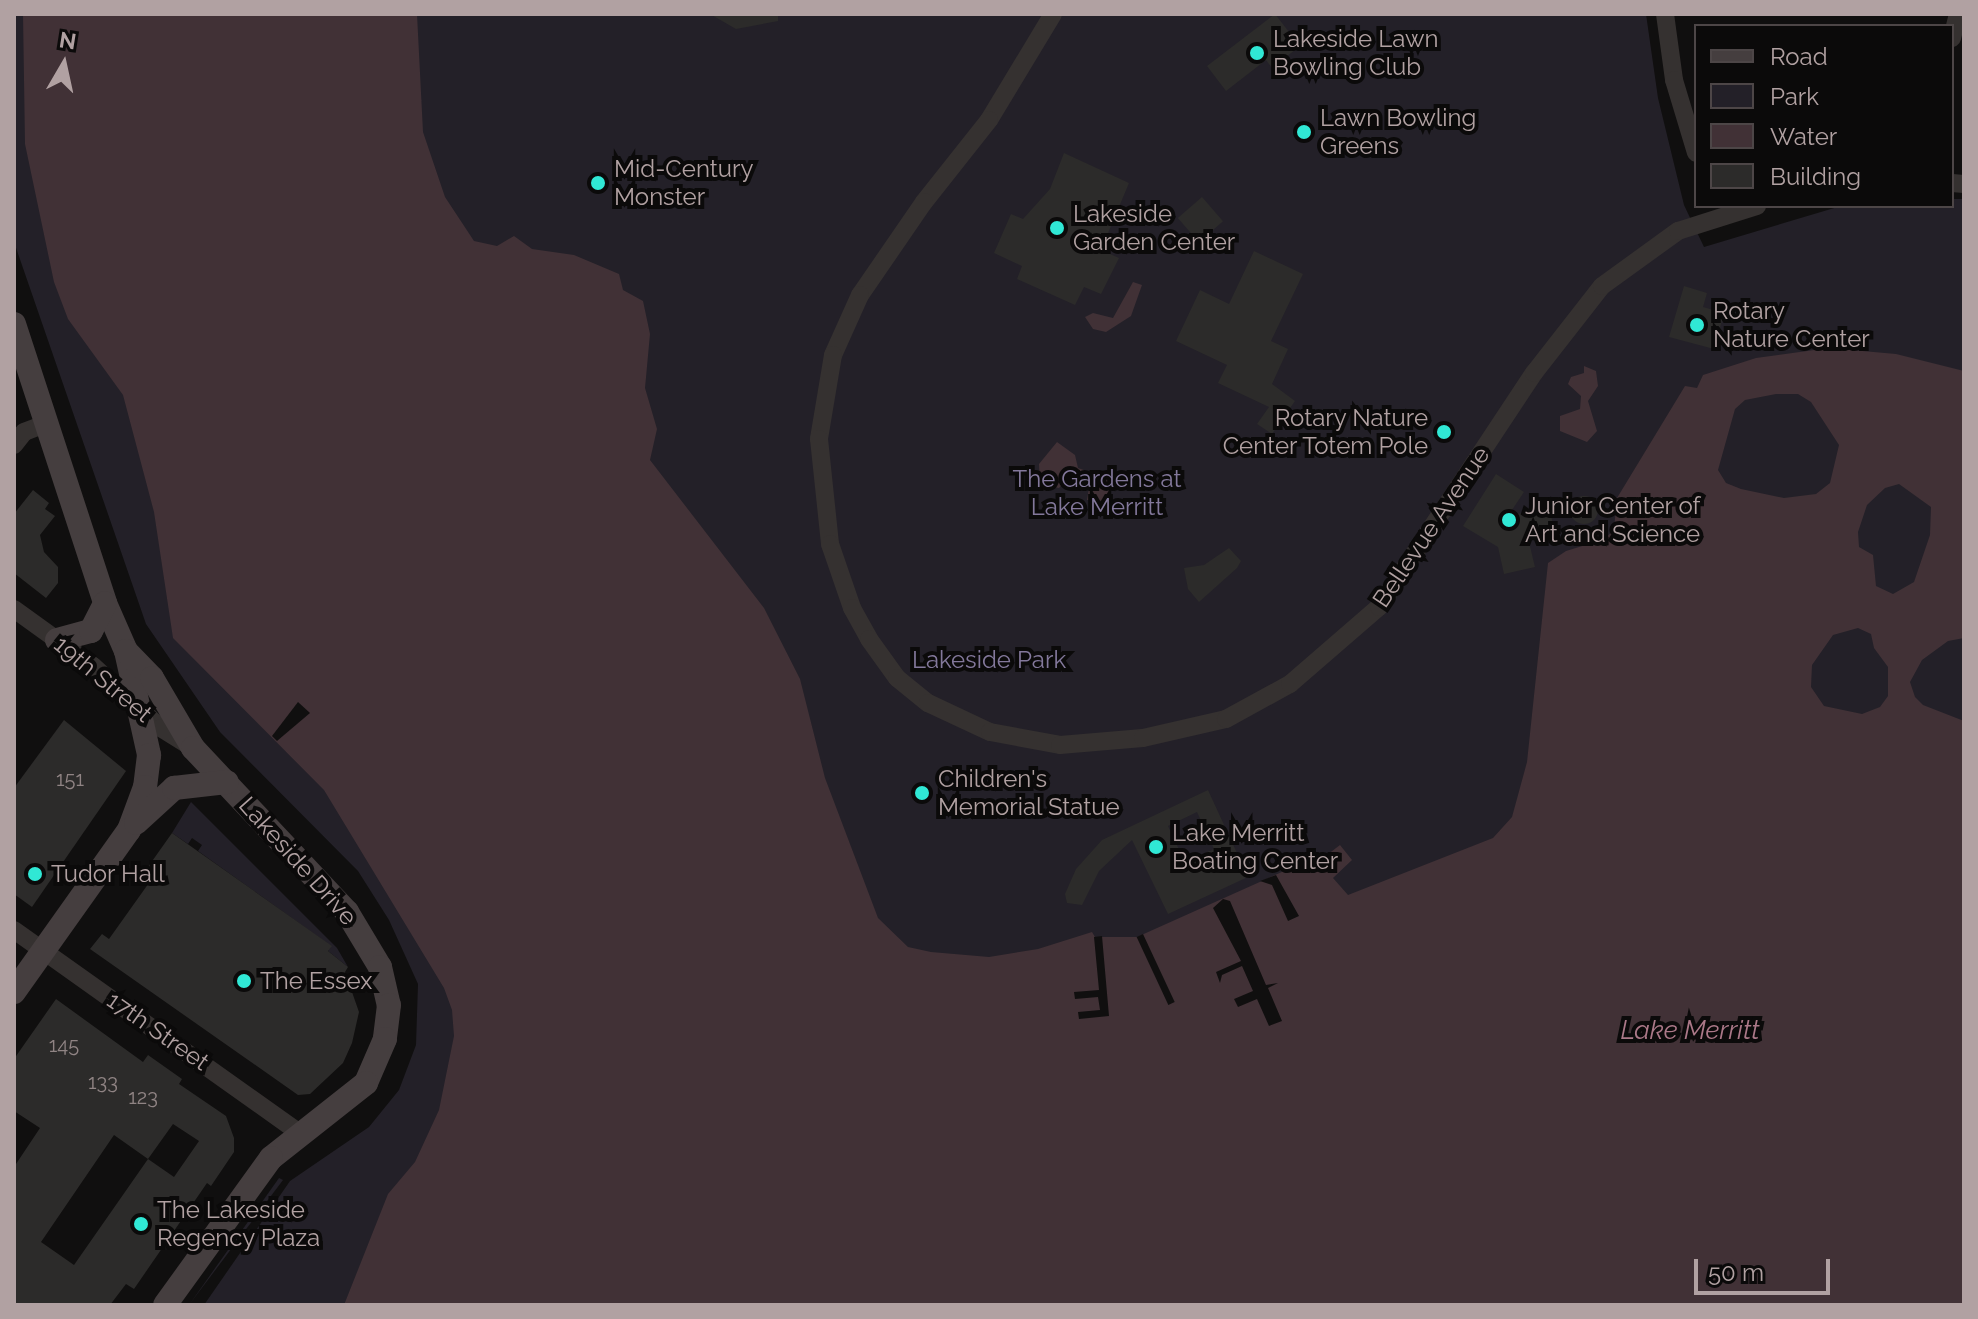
<!DOCTYPE html>
<style>
body{margin:0}
#map{position:relative;width:1978px;height:1319px;overflow:hidden;background:#100f0f;font-family:Raleway,sans-serif}
div>[style]{position:absolute}
.green>*{inset:0;background:#232028}
.water>*{inset:0;background:#413136}
.pier>*{inset:0;background:#100f0f;transform-origin:0 0}
.building>*{inset:0;background:#2c2b2a;transform-origin:0 0}
.round{border-radius:50%}
.street>*{height:18px;margin:-9px;padding:0 9px;transform-origin:9px;border-radius:9px;background:#353130}
.secondary>*{height:24px;margin:-12px;padding:0 12px;transform-origin:12px;border-radius:12px;background:#453e3f}
.dots>*{width:22px;height:22px;translate:-50% -50%;box-sizing:border-box;border:4px solid #0b0a0a;border-radius:50%}
span{translate:-50% -50%;white-space:nowrap;text-align:center;line-height:1.15;-webkit-text-stroke:8px #0b0a0a;paint-order:stroke}
.number-label{font-size:20px;color:#908484}
.number-label span{-webkit-text-stroke-width:0}
.poi-label{font-size:24px;color:#b1a1a2}
.left{translate:0 -50%;text-align:left}
.right{translate:-100% -50%;text-align:right}
.park-label{font-size:24px;color:#83789b}
.street-label{font-size:24px;color:#b1a1a2}
.water-label{font-size:26px;color:#ab7888;font-style:italic}
.frame{position:absolute;inset:0;border:16px solid #b1a1a2;pointer-events:none}
.legend{position:absolute;left:1694px;top:24px;width:260px;height:184px;box-sizing:border-box;background:#0b0a0a;border:2px solid #4d4647;margin:0;padding:10px 14px;list-style:none;font-size:24px;color:#b1a1a2}
.legend li{display:flex;align-items:center;gap:16px;height:40px}
.legend b{width:40px;border:2px solid #4d4647}
.north{position:absolute;left:24px;top:24px;width:80px;height:80px;-webkit-text-stroke:6px #0b0a0a;paint-order:stroke;rotate:9deg;font-size:22px;font-weight:700;line-height:32px;text-align:center;color:#b1a1a2}
.north::after{content:'';display:block;margin:auto;width:28px;height:36px;background:#b1a1a2;clip-path:polygon(50% 0,100% 100%,50% 72%,0 100%)}
.scale{position:absolute;left:1694px;top:1259px;width:136px;height:36px;box-sizing:border-box;border:4px solid #b1a1a2;border-top:0;padding-left:10px;font-size:24px;line-height:28px;white-space:nowrap;color:#b1a1a2;-webkit-text-stroke:6px #0b0a0a;paint-order:stroke}
</style>
<div id="map">
<div class="green">
<i style="clip-path:polygon(14px 14px,1646px 14px,1658px 98px,1684px 205px,1704px 247px,1841px 206px,1952px 206px,1952px 199px,1964px 199px,1964px 1305px,204px 1305px,290px 1181px,369px 1127px,399px 1090px,416px 1045px,418px 984px,389px 920px,358px 871px,220px 732px,146px 624px,14px 242px)"></i>
<i style="clip-path:polygon(191px 802px,337px 948px,348px 967px,328px 951px,331px 946px,198px 851px,202px 845px,192px 838px,188px 844px,172px 833px)"></i>
<i style="clip-path:polygon(279px 1178px,283px 1180px,189px 1305px)"></i>
</div>
<div class="water">
<i style="clip-path:polygon(evenodd,23px 14px,417px 14px,423px 132px,445px 197px,474px 241px,497px 246px,514px 236px,532px 249px,574px 255px,619px 274px,623px 290px,643px 301px,650px 334px,645px 388px,657px 429px,650px 460px,764px 608px,800px 679px,825px 778px,878px 918px,908px 947px,931px 952px,989px 957px,1038px 949px,1092px 932px,1095px 937px,1137px 937px,1313px 858px,1319px 861px,1340px 845px,1352px 860px,1333px 878px,1348px 895px,1493px 838px,1512px 817px,1527px 762px,1548px 563px,1566px 551px,1605px 539px,1614px 529px,1617px 498px,1685px 386px,1697px 388px,1703px 375px,1756px 358px,1829px 348px,1896px 354px,1964px 371px,1964px 638px,1948px 641px,1922px 660px,1910px 682px,1915px 697px,1923px 705px,1964px 721px,1964px 1305px,344px 1305px,388px 1194px,415px 1162px,439px 1110px,454px 1036px,452px 1010px,444px 988px,324px 790px,173px 638px,154px 512px,123px 395px,68px 319px,54px 282px,25px 144px,23px 14px,1776px 394px,1798px 394px,1811px 402px,1839px 445px,1830px 483px,1816px 494px,1784px 498px,1741px 489px,1726px 483px,1718px 470px,1735px 409px,1745px 400px,1776px 394px,23px 14px,1899px 484px,1931px 507px,1930px 535px,1914px 582px,1893px 594px,1876px 586px,1873px 555px,1859px 547px,1858px 532px,1867px 505px,1885px 488px,1899px 484px,23px 14px,1858px 628px,1871px 634px,1874px 648px,1888px 667px,1888px 696px,1880px 707px,1862px 714px,1824px 706px,1811px 687px,1812px 665px,1833px 635px,1858px 628px)"></i>
<i style="clip-path:polygon(1133px 282px,1142px 285px,1131px 316px,1106px 332px,1093px 329px,1085px 317px,1093px 313px,1113px 318px)"></i>
<i style="clip-path:polygon(1584px 366px,1596px 371px,1598px 386px,1588px 401px,1597px 431px,1587px 442px,1560px 431px,1560px 416px,1580px 409px,1581px 396px,1568px 384px,1571px 377px,1584px 373px)"></i>
<i style="clip-path:polygon(1057px 442px,1075px 455px,1078px 468px,1098px 475px,1109px 470px,1114px 481px,1105px 501px,1087px 500px,1089px 488px,1067px 479px,1059px 488px,1040px 484px,1039px 464px)"></i>
</div>
<div class="pier">
<i style="clip-path:polygon(298px 702px,310px 713px,277px 741px,272px 736px)"></i>
<i style="clip-path:polygon(1276px 875px,1299px 916px,1288px 921px,1272px 885px,1260px 881px)"></i>
<i style="clip-path:polygon(1223px 899px,1230px 901px,1266px 985px,1278px 983px,1268px 988px,1282px 1021px,1269px 1026px,1257px 999px,1238px 1007px,1234px 999px,1253px 991px,1242px 966px,1222px 975px,1220px 983px,1216px 972px,1241px 961px,1213px 908px)"></i>
<i style="left:1143px;top:934px;width:75px;height:7px;rotate:65deg"></i>
<i style="clip-path:polygon(1102px 936px,1109px 1016px,1079px 1019px,1078px 1012px,1100px 1010px,1098px 997px,1075px 999px,1074px 992px,1099px 990px,1094px 937px)"></i>
</div>
<div class="building">
<i style="clip-path:polygon(710px 14px,778px 14px,778px 21px,736px 29px)"></i>
<i style="clip-path:polygon(1275px 14px,1300px 46px,1272px 68px,1266px 60px,1226px 91px,1207px 66px)"></i>
<i style="clip-path:polygon(1064px 153px,1129px 183px,1101px 250px,1119px 258px,1101px 294px,1084px 287px,1075px 305px,1017px 279px,1022px 266px,994px 253px,1011px 214px,1023px 219px,1050px 189px)"></i>
<i style="left:1202px;top:197px;width:32px;height:32px;rotate:49deg"></i>
<i style="clip-path:polygon(1254px 251px,1303px 274px,1271px 341px,1288px 349px,1272px 384px,1295px 401px,1272px 434px,1257px 424px,1269px 407px,1218px 383px,1227px 365px,1176px 341px,1200px 290px,1229px 304px)"></i>
<i style="clip-path:polygon(1684px 286px,1707px 293px,1703px 307px,1724px 313px,1714px 349px,1669px 337px)"></i>
<i style="clip-path:polygon(1496px 474px,1524px 492px,1508px 516px,1549px 507px,1554px 528px,1527px 534px,1535px 567px,1504px 574px,1498px 547px,1463px 526px)"></i>
<i style="clip-path:polygon(33px 490px,49px 503px,45px 509px,55px 516px,40px 535px,44px 552px,58px 567px,58px 583px,46px 598px,14px 573px,14px 514px)"></i>
<i class="round" style="left:1570px;top:496px;width:28px;height:28px"></i>
<i style="clip-path:polygon(1229px 548px,1241px 561px,1237px 568px,1199px 602px,1188px 589px,1184px 568px,1204px 565px)"></i>
<i style="clip-path:polygon(64px 720px,126px 771px,32px 907px,14px 894px,14px 788px)"></i>
<i style="clip-path:polygon(evenodd,1208px 790px,1248px 877px,1168px 914px,1132px 840px,1099px 871px,1082px 905px,1067px 903px,1065px 894px,1076px 869px,1102px 840px,1208px 790px,1197px 812px,1214px 849px,1185px 862px,1168px 826px,1197px 812px)"></i>
<i style="clip-path:polygon(172px 833px,332px 946px,328px 951px,348px 967px,345px 972px,359px 1012px,352px 1043px,343px 1063px,310px 1094px,298px 1095px,90px 949px,102px 934px,109px 939px,151px 880px,143px 874px)"></i>
<i style="clip-path:polygon(evenodd,56px 999px,143px 1062px,148px 1055px,182px 1079px,179px 1084px,226px 1116px,234px 1138px,234px 1152px,211px 1186px,207px 1183px,134px 1289px,126px 1284px,110px 1305px,14px 1305px,14px 1167px,40px 1128px,14px 1111px,14px 1059px,56px 999px,173px 1124px,199px 1141px,174px 1177px,148px 1159px,173px 1124px,56px 999px,114px 1135px,148px 1159px,74px 1265px,41px 1242px,114px 1135px)"></i>
</div>
<div class="street">
<i style="left:1053px;top:14px;width:124px;rotate:121.1deg"></i>
<i style="left:989px;top:120px;width:105px;rotate:128.4deg"></i>
<i style="left:924px;top:202px;width:113px;rotate:124.5deg"></i>
<i style="left:860px;top:295px;width:66px;rotate:114.2deg"></i>
<i style="left:833px;top:355px;width:85px;rotate:99.5deg"></i>
<i style="left:819px;top:439px;width:106px;rotate:84deg"></i>
<i style="left:830px;top:544px;width:68px;rotate:71deg"></i>
<i style="left:852px;top:608px;width:35px;rotate:61deg"></i>
<i style="left:869px;top:639px;width:48px;rotate:54.3deg"></i>
<i style="left:897px;top:678px;width:40px;rotate:39deg"></i>
<i style="left:928px;top:703px;width:68px;rotate:25.1deg"></i>
<i style="left:990px;top:732px;width:71px;rotate:10.5deg"></i>
<i style="left:1060px;top:745px;width:83px;rotate:-4.8deg"></i>
<i style="left:1143px;top:738px;width:85px;rotate:-12.9deg"></i>
<i style="left:1226px;top:719px;width:73px;rotate:-28.7deg"></i>
<i style="left:1290px;top:684px;width:118px;rotate:-40.9deg"></i>
<i style="left:1379px;top:607px;width:281px;rotate:-56.5deg"></i>
<i style="left:1534px;top:373px;width:110px;rotate:-52deg"></i>
<i style="left:1602px;top:286px;width:94px;rotate:-35.9deg"></i>
<i style="left:1678px;top:231px;width:83px;rotate:-17.6deg"></i>
<i style="left:1665px;top:14px;width:67px;rotate:82.2deg"></i>
<i style="left:1674px;top:80px;width:76px;rotate:73.2deg"></i>
<i style="left:1952px;top:38px;width:25px;rotate:-76deg"></i>
<i style="left:1952px;top:183px;width:12px;rotate:5deg"></i>
<i style="left:14px;top:445px;width:16px;rotate:-52deg"></i>
<i style="left:24px;top:432px;width:25px;rotate:-21deg"></i>
<i style="left:14px;top:609px;width:97px;rotate:35.8deg"></i>
<i style="left:93px;top:666px;width:92px;rotate:42.4deg"></i>
<i style="left:161px;top:728px;width:36px;rotate:32deg"></i>
<i style="left:14px;top:930px;width:351px;rotate:35.4deg"></i>
</div>
<div class="secondary">
<i style="left:14px;top:324px;width:293px;rotate:71.9deg"></i>
<i style="left:105px;top:603px;width:52px;rotate:66.4deg"></i>
<i style="left:126px;top:651px;width:107px;rotate:77.5deg"></i>
<i style="left:149px;top:755px;width:32px;rotate:97deg"></i>
<i style="left:145px;top:787px;width:46px;rotate:110.4deg"></i>
<i style="left:129px;top:830px;width:199px;rotate:125.4deg"></i>
<i style="left:57px;top:640px;width:35px;rotate:-15deg"></i>
<i style="left:91px;top:631px;width:31px;rotate:-63deg"></i>
<i style="left:126px;top:651px;width:37px;rotate:46deg"></i>
<i style="left:152px;top:678px;width:81px;rotate:59.6deg"></i>
<i style="left:193px;top:748px;width:225px;rotate:46.8deg"></i>
<i style="left:347px;top:912px;width:64px;rotate:59deg"></i>
<i style="left:380px;top:967px;width:39px;rotate:77deg"></i>
<i style="left:389px;top:1005px;width:34px;rotate:97deg"></i>
<i style="left:385px;top:1039px;width:48px;rotate:113.4deg"></i>
<i style="left:366px;top:1083px;width:121px;rotate:141.7deg"></i>
<i style="left:271px;top:1158px;width:181px;rotate:125.8deg"></i>
<i style="left:136px;top:823px;width:52px;rotate:-42.6deg"></i>
<i style="left:174px;top:788px;width:53px;rotate:-6.5deg"></i>
</div>
<div class="dots">
<i style="left:1257px;top:53px;background:#30e8d5"></i>
<i style="left:1304px;top:132px;background:#30e8d5"></i>
<i style="left:598px;top:183px;background:#30e8d5"></i>
<i style="left:1057px;top:228px;background:#30e8d5"></i>
<i style="left:1697px;top:325px;background:#30e8d5"></i>
<i style="left:1444px;top:432px;background:#30e8d5"></i>
<i style="left:1509px;top:520px;background:#30e8d5"></i>
<i style="left:922px;top:793px;background:#30e8d5"></i>
<i style="left:1156px;top:847px;background:#30e8d5"></i>
<i style="left:35px;top:874px;background:#30e8d5"></i>
<i style="left:244px;top:981px;background:#30e8d5"></i>
<i style="left:141px;top:1224px;background:#30e8d5"></i>
</div>
<div class="number-label">
<span style="left:70px;top:779px">151</span>
<span style="left:64px;top:1045px">145</span>
<span style="left:103px;top:1082px">133</span>
<span style="left:143px;top:1097px">123</span>
</div>
<div class="poi-label">
<span class="left" style="left:1273px;top:53px">Lakeside Lawn<br>Bowling Club</span>
<span class="left" style="left:1320px;top:132px">Lawn Bowling<br>Greens</span>
<span class="left" style="left:614px;top:183px">Mid-Century<br>Monster</span>
<span class="left" style="left:1073px;top:228px">Lakeside<br>Garden Center</span>
<span class="left" style="left:1713px;top:325px">Rotary<br>Nature Center</span>
<span class="right" style="left:1428px;top:432px">Rotary Nature<br>Center Totem Pole</span>
<span class="left" style="left:1525px;top:520px">Junior Center of<br>Art and Science</span>
<span class="left" style="left:938px;top:793px">Children's<br>Memorial Statue</span>
<span class="left" style="left:1172px;top:847px">Lake Merritt<br>Boating Center</span>
<span class="left" style="left:51px;top:874px">Tudor Hall</span>
<span class="left" style="left:260px;top:981px">The Essex</span>
<span class="left" style="left:157px;top:1224px">The Lakeside<br>Regency Plaza</span>
</div>
<div class="park-label">
<span style="left:1097px;top:493px">The Gardens at<br>Lake Merritt</span>
<span style="left:989px;top:660px">Lakeside Park</span>
</div>
<div class="street-label">
<span style="left:1431px;top:527px;rotate:-56deg">Bellevue Avenue</span>
<span style="left:103px;top:679px;rotate:40deg">19th Street</span>
<span style="left:298px;top:861px;rotate:48deg">Lakeside Drive</span>
<span style="left:158px;top:1031px;rotate:35deg">17th Street</span>
</div>
<div class="water-label">
<span style="left:1690px;top:1031px">Lake Merritt</span>
</div>
<div class="frame"></div>
<ul class="legend">
<li><b style="height:10px;background:#453e3f"></b>Road</li>
<li><b style="height:22px;background:#232028"></b>Park</li>
<li><b style="height:22px;background:#413136"></b>Water</li>
<li><b style="height:22px;background:#2c2b2a"></b>Building</li>
</ul>
<div class="north">N</div>
<div class="scale">50 m</div>
</div>
